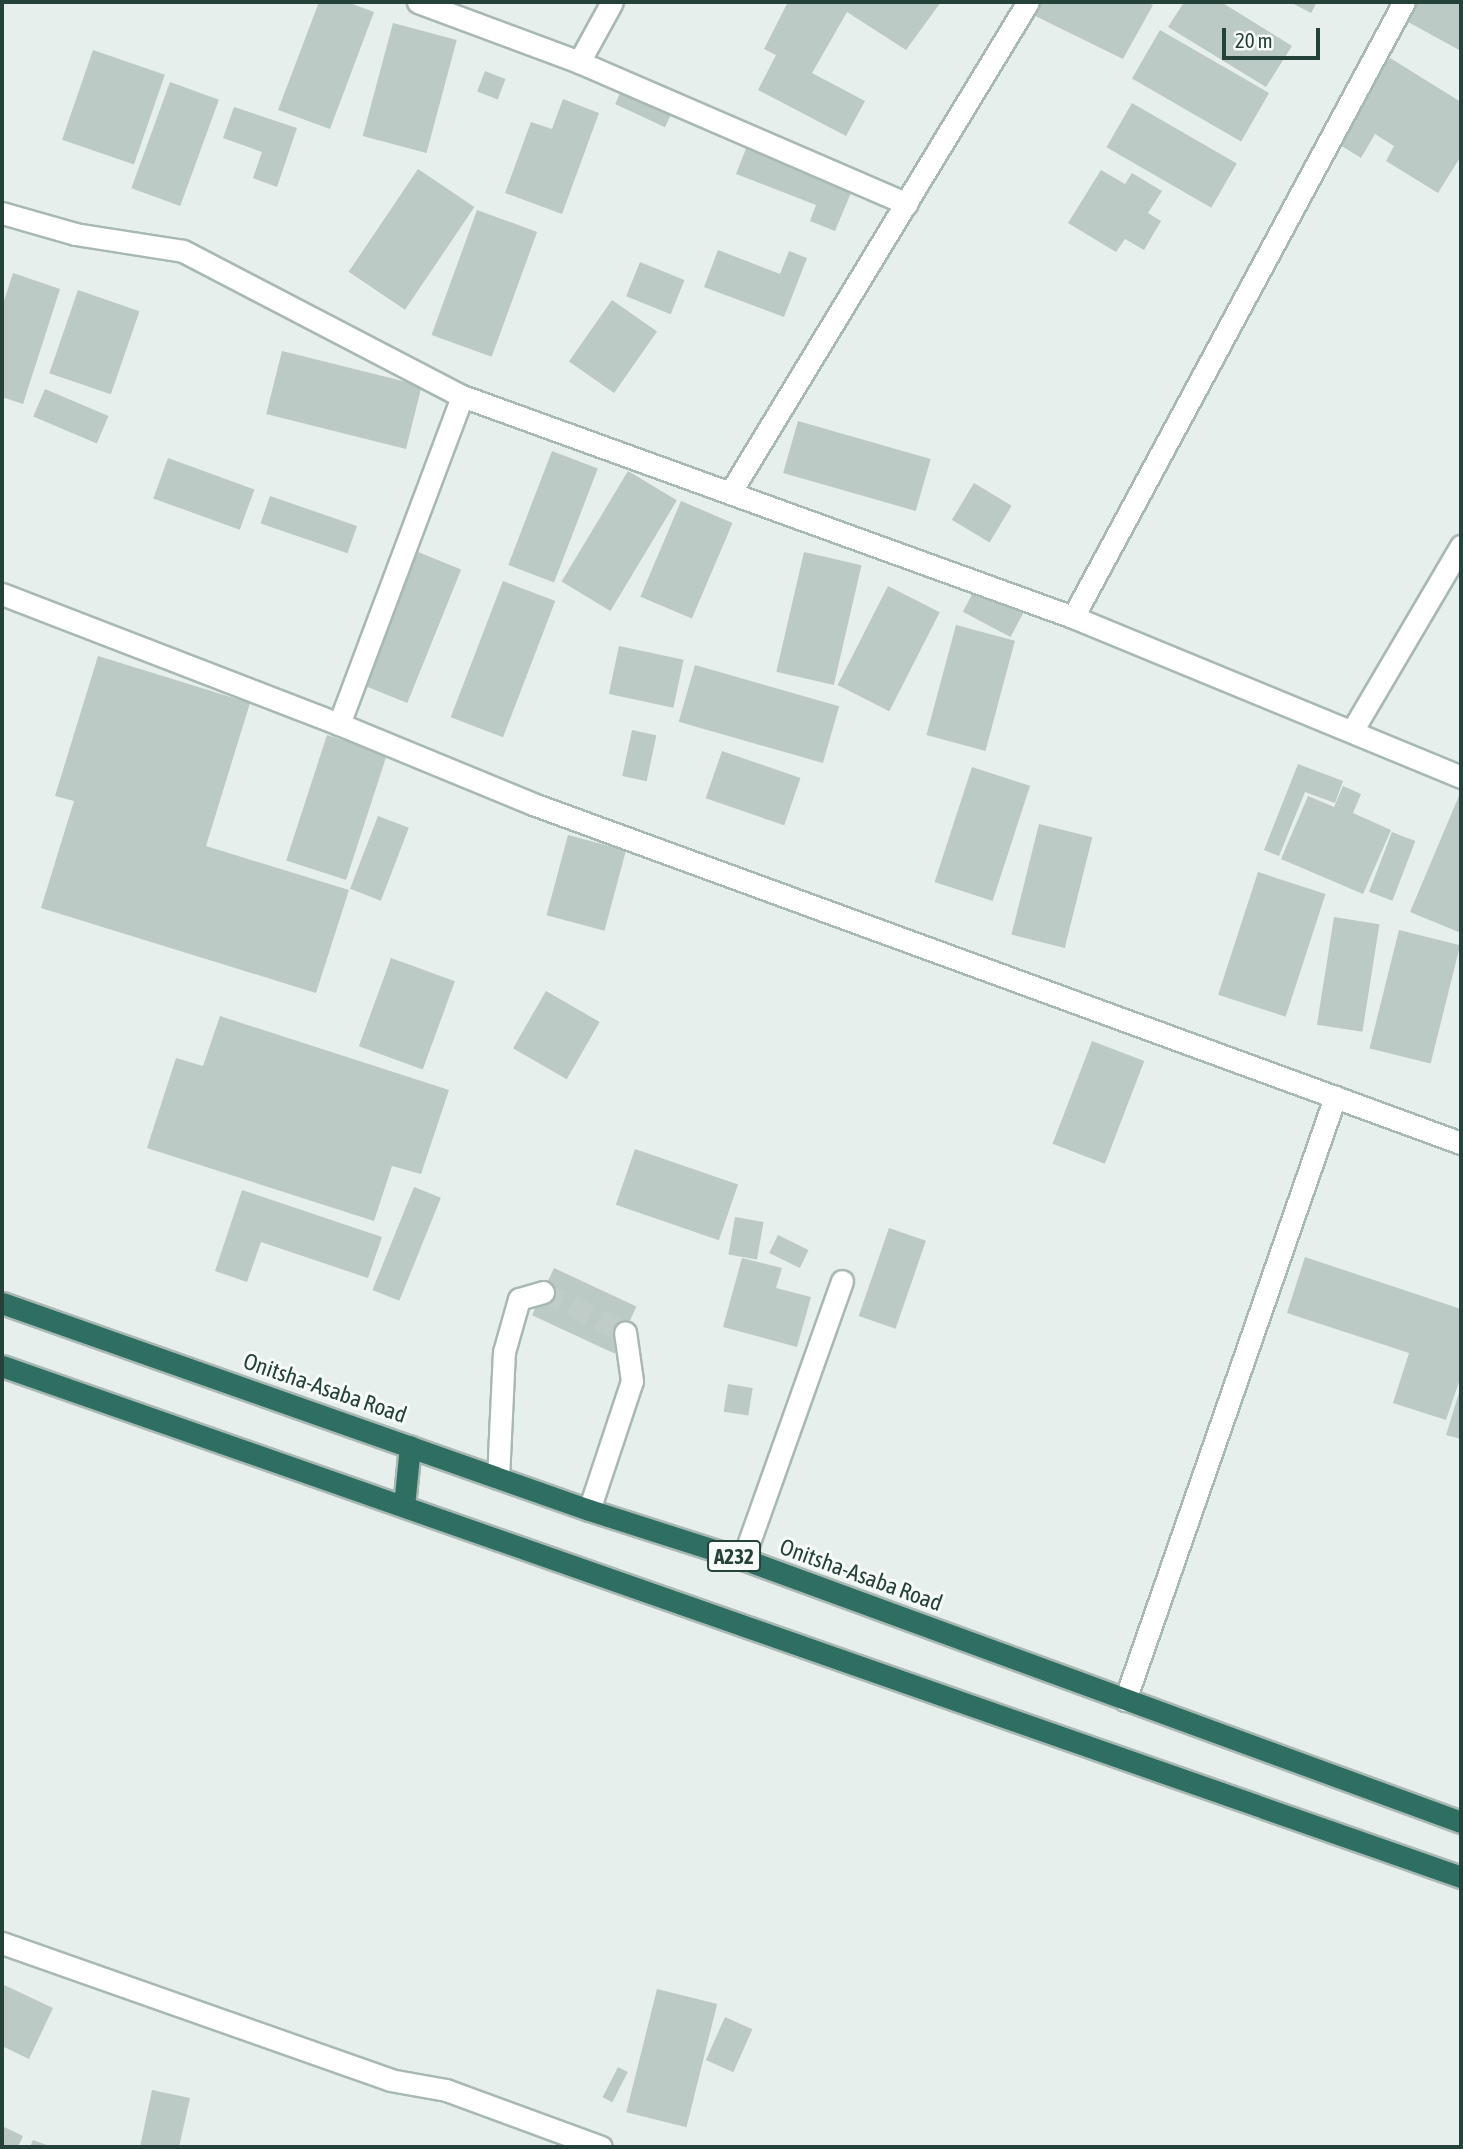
<!DOCTYPE html>
<style>
body{margin:0}
#map{position:relative;width:1463px;height:2149px;overflow:hidden;background:#e6efeb;font-family:"Asap Condensed",sans-serif}
div>[style]{position:absolute}
.building>*{inset:0;background:#bbcac4;transform-origin:0 0}
.minor-tunnel>*{height:21px;margin-top:-10.5px;transform-origin:0;background:repeating-linear-gradient(90deg,#bfccc8 0 21px,transparent 0 31px)}
.roads{filter:drop-shadow(2px 0 #a8b8b2) drop-shadow(-2px 0 #a8b8b2) drop-shadow(0 2px #a8b8b2) drop-shadow(0 -2px #a8b8b2)}
.minor>*{height:21px;margin:-10.5px;padding:0 10.5px;transform-origin:10.5px;border-radius:10.5px;background:#fff}
.highway>*{height:21px;margin:-10.5px;padding:0 10.5px;transform-origin:10.5px;border-radius:10.5px;background:#2f6f62}
span{translate:-50% -50%;white-space:nowrap;text-align:center;line-height:1.15;-webkit-text-stroke:6px #f7fbf9;paint-order:stroke}
.shield-label span{padding:2px 5px;background:#f7fbf9;border:2px solid;border-radius:5px;-webkit-text-stroke-width:0}
.shield-label{font-size:21px;color:#24423a;font-weight:700}
.street-label{font-size:23px;color:#24423a}
.frame{position:absolute;inset:0;border:4px solid #24423a;pointer-events:none}
.scale{position:absolute;left:1222px;top:28px;width:98px;height:32px;box-sizing:border-box;border:4px solid #24423a;border-top:0;padding-left:9px;font-size:21px;line-height:24px;white-space:nowrap;color:#24423a;-webkit-text-stroke:5px #f7fbf9;paint-order:stroke}
</style>
<div id="map">
<div class="building">
<i style="clip-path:polygon(319px 2px,347px 2px,374px 12px,330px 129px,278px 110px)"></i>
<i style="clip-path:polygon(788px 2px,941px 2px,906px 50px,847px 12px,812px 73px,865px 101px,846px 136px,758px 90px,776px 55px,764px 49px)"></i>
<i style="clip-path:polygon(1028px 2px,1145px 2px,1153px 5px,1123px 59px,1023px 10px)"></i>
<i style="clip-path:polygon(1184px 2px,1221px 2px,1292px 46px,1266px 87px,1168px 27px)"></i>
<i style="clip-path:polygon(1290px 2px,1317px 2px,1311px 13px)"></i>
<i style="clip-path:polygon(1409px 2px,1461px 2px,1461px 51px,1399px 17px)"></i>
<i style="left:393px;top:23px;width:66px;height:117px;rotate:15deg"></i>
<i style="left:1160px;top:30px;width:126px;height:56px;rotate:30deg"></i>
<i style="left:93px;top:50px;width:76px;height:95px;rotate:19deg"></i>
<i style="clip-path:polygon(1390px 58px,1461px 102px,1461px 156px,1438px 193px,1386px 161px,1394px 146px,1375px 134px,1361px 158px,1337px 143px)"></i>
<i style="left:485px;top:71px;width:22px;height:22px;rotate:21deg"></i>
<i style="left:170px;top:82px;width:52px;height:113px;rotate:20deg"></i>
<i style="left:624px;top:85px;width:55px;height:21px;rotate:25deg"></i>
<i style="clip-path:polygon(563px 99px,599px 113px,562px 214px,505px 193px,531px 122px,552px 129px)"></i>
<i style="left:1132px;top:103px;width:121px;height:51px;rotate:30deg"></i>
<i style="clip-path:polygon(234px 107px,297px 128px,277px 187px,253px 178px,262px 152px,223px 138px)"></i>
<i style="clip-path:polygon(747px 146px,853px 188px,835px 231px,810px 221px,816px 205px,736px 174px)"></i>
<i style="left:418px;top:169px;width:68px;height:124px;rotate:34deg"></i>
<i style="clip-path:polygon(1101px 170px,1125px 184px,1132px 173px,1162px 191px,1148px 213px,1161px 221px,1144px 250px,1125px 239px,1116px 252px,1068px 223px)"></i>
<i style="left:477px;top:210px;width:64px;height:133px;rotate:20deg"></i>
<i style="clip-path:polygon(718px 250px,780px 274px,789px 251px,807px 258px,784px 317px,704px 287px)"></i>
<i style="left:640px;top:262px;width:48px;height:37px;rotate:22deg"></i>
<i style="clip-path:polygon(13px 273px,60px 289px,23px 404px,2px 397px,2px 307px)"></i>
<i style="left:78px;top:290px;width:65px;height:88px;rotate:19deg"></i>
<i style="left:612px;top:300px;width:55px;height:75px;rotate:35deg"></i>
<i style="left:282px;top:351px;width:144px;height:65px;rotate:14deg"></i>
<i style="left:45px;top:389px;width:69px;height:30px;rotate:23deg"></i>
<i style="left:798px;top:421px;width:138px;height:54px;rotate:16deg"></i>
<i style="left:552px;top:451px;width:49px;height:122px;rotate:21deg"></i>
<i style="left:168px;top:458px;width:92px;height:43px;rotate:20deg"></i>
<i style="left:628px;top:471px;width:57px;height:129px;rotate:31deg"></i>
<i style="left:974px;top:483px;width:44px;height:43px;rotate:31deg"></i>
<i style="left:270px;top:496px;width:92px;height:29px;rotate:19deg"></i>
<i style="left:681px;top:501px;width:56px;height:104px;rotate:23deg"></i>
<i style="left:413px;top:550px;width:52px;height:144px;rotate:22deg"></i>
<i style="left:804px;top:552px;width:59px;height:123px;rotate:13deg"></i>
<i style="left:503px;top:581px;width:56px;height:146px;rotate:21deg"></i>
<i style="left:888px;top:586px;width:58px;height:111px;rotate:27deg"></i>
<i style="left:976px;top:587px;width:54px;height:28px;rotate:28deg"></i>
<i style="left:956px;top:625px;width:61px;height:114px;rotate:15deg"></i>
<i style="left:619px;top:646px;width:66px;height:49px;rotate:12deg"></i>
<i style="clip-path:polygon(98px 656px,250px 703px,206px 846px,349px 890px,316px 993px,41px 908px,74px 801px,55px 796px)"></i>
<i style="left:695px;top:665px;width:150px;height:59px;rotate:16deg"></i>
<i style="left:632px;top:730px;width:25px;height:47px;rotate:12deg"></i>
<i style="left:327px;top:735px;width:63px;height:132px;rotate:18deg"></i>
<i style="left:722px;top:751px;width:83px;height:50px;rotate:19deg"></i>
<i style="clip-path:polygon(1298px 764px,1343px 781px,1335px 803px,1305px 792px,1279px 856px,1264px 850px)"></i>
<i style="left:972px;top:767px;width:61px;height:121px;rotate:18deg"></i>
<i style="clip-path:polygon(1343px 786px,1361px 794px,1353px 813px,1391px 830px,1363px 894px,1281px 859px,1308px 796px,1334px 807px)"></i>
<i style="clip-path:polygon(1461px 791px,1461px 933px,1410px 912px)"></i>
<i style="left:378px;top:816px;width:33px;height:78px;rotate:21deg"></i>
<i style="left:1039px;top:824px;width:55px;height:114px;rotate:14deg"></i>
<i style="left:1392px;top:832px;width:25px;height:64px;rotate:21deg"></i>
<i style="left:568px;top:835px;width:60px;height:83px;rotate:15deg"></i>
<i style="left:1258px;top:872px;width:71px;height:129px;rotate:18deg"></i>
<i style="left:1334px;top:917px;width:46px;height:109px;rotate:9deg"></i>
<i style="left:1399px;top:930px;width:63px;height:122px;rotate:14deg"></i>
<i style="left:391px;top:958px;width:68px;height:94px;rotate:20deg"></i>
<i style="left:546px;top:991px;width:62px;height:66px;rotate:30deg"></i>
<i style="clip-path:polygon(220px 1016px,449px 1090px,421px 1174px,392px 1166px,374px 1221px,147px 1148px,176px 1058px,203px 1066px)"></i>
<i style="left:1092px;top:1041px;width:56px;height:110px;rotate:21deg"></i>
<i style="left:635px;top:1149px;width:109px;height:59px;rotate:19deg"></i>
<i style="left:414px;top:1187px;width:29px;height:111px;rotate:22deg"></i>
<i style="clip-path:polygon(242px 1190px,382px 1237px,368px 1278px,261px 1242px,247px 1282px,215px 1271px)"></i>
<i style="left:735px;top:1217px;width:29px;height:38px;rotate:10deg"></i>
<i style="left:889px;top:1228px;width:39px;height:93px;rotate:19deg"></i>
<i style="left:778px;top:1235px;width:34px;height:20px;rotate:26deg"></i>
<i style="clip-path:polygon(1305px 1257px,1461px 1309px,1461px 1376px,1446px 1420px,1393px 1403px,1409px 1353px,1287px 1313px)"></i>
<i style="clip-path:polygon(742px 1258px,782px 1268px,776px 1288px,811px 1297px,797px 1347px,723px 1327px)"></i>
<i style="left:554px;top:1268px;width:91px;height:52px;rotate:25deg"></i>
<i style="left:728px;top:1384px;width:25px;height:28px;rotate:9deg"></i>
<i style="clip-path:polygon(1461px 1386px,1461px 1439px,1446px 1435px)"></i>
<i style="clip-path:polygon(2px 1984px,53px 2008px,29px 2059px,2px 2046px)"></i>
<i style="left:657px;top:1989px;width:62px;height:127px;rotate:14deg"></i>
<i style="left:725px;top:2017px;width:30px;height:47px;rotate:24deg"></i>
<i style="left:618px;top:2067px;width:11px;height:34px;rotate:27deg"></i>
<i style="clip-path:polygon(152px 2090px,190px 2098px,179px 2147px,140px 2147px)"></i>
<i style="clip-path:polygon(2px 2126px,23px 2136px,18px 2147px,2px 2147px)"></i>
<i style="clip-path:polygon(33px 2140px,52px 2147px,30px 2147px)"></i>
</div>
<div class="minor-tunnel">
<i style="left:543px;top:1292px;width:91px;rotate:26deg"></i>
</div>
<div class="roads">
<div class="minor">
<i style="left:418px;top:2px;width:172px;rotate:20.4deg"></i>
<i style="left:579px;top:62px;width:357px;rotate:23.4deg"></i>
<i style="left:579px;top:62px;width:68px;rotate:-61.2deg"></i>
<i style="left:2px;top:213px;width:76px;rotate:16deg"></i>
<i style="left:75px;top:234px;width:109px;rotate:8.9deg"></i>
<i style="left:183px;top:251px;width:314px;rotate:27.5deg"></i>
<i style="left:462px;top:396px;width:650px;rotate:19.89deg"></i>
<i style="left:1073px;top:617px;width:420px;rotate:22.4deg"></i>
<i style="left:730px;top:493px;width:574px;rotate:-58.75deg"></i>
<i style="left:2px;top:594px;width:361px;rotate:21.1deg"></i>
<i style="left:339px;top:724px;width:210px;rotate:22.4deg"></i>
<i style="left:533px;top:804px;width:988px;rotate:20.07deg"></i>
<i style="left:1073px;top:617px;width:698px;rotate:-61.71deg"></i>
<i style="left:339px;top:724px;width:350px;rotate:-69.4deg"></i>
<i style="left:1352px;top:731px;width:215px;rotate:-59.5deg"></i>
<i style="left:498px;top:1478px;width:126px;rotate:-87.3deg"></i>
<i style="left:504px;top:1352px;width:55px;rotate:-74.2deg"></i>
<i style="left:519px;top:1299px;width:25px;rotate:-16deg"></i>
<i style="left:589px;top:1510px;width:136px;rotate:-71.6deg"></i>
<i style="left:632px;top:1381px;width:49px;rotate:-98.1deg"></i>
<i style="left:743px;top:1559px;width:295px;rotate:-70.4deg"></i>
<i style="left:1125px;top:1700px;width:639px;rotate:-70.8deg"></i>
<i style="left:2px;top:1943px;width:411px;rotate:19.4deg"></i>
<i style="left:390px;top:2080px;width:57px;rotate:10.1deg"></i>
<i style="left:446px;top:2090px;width:165px;rotate:20.2deg"></i>
</div>
<div class="highway">
<i style="left:2px;top:1303px;width:622px;rotate:19.42deg"></i>
<i style="left:589px;top:1510px;width:162px;rotate:17.7deg"></i>
<i style="left:743px;top:1559px;width:765px;rotate:20.12deg"></i>
<i style="left:2px;top:1366px;width:1546px;rotate:19.3deg"></i>
<i style="left:404px;top:1506px;width:60px;rotate:-84.3deg"></i>
</div>
</div>
<div class="shield-label">
<span style="left:734px;top:1556px">A232</span>
</div>
<div class="street-label">
<span style="left:325px;top:1388px;rotate:19deg">Onitsha-Asaba Road</span>
<span style="left:861px;top:1575px;rotate:20deg">Onitsha-Asaba Road</span>
</div>
<div class="frame"></div>
<div class="scale">20 m</div>
</div>
